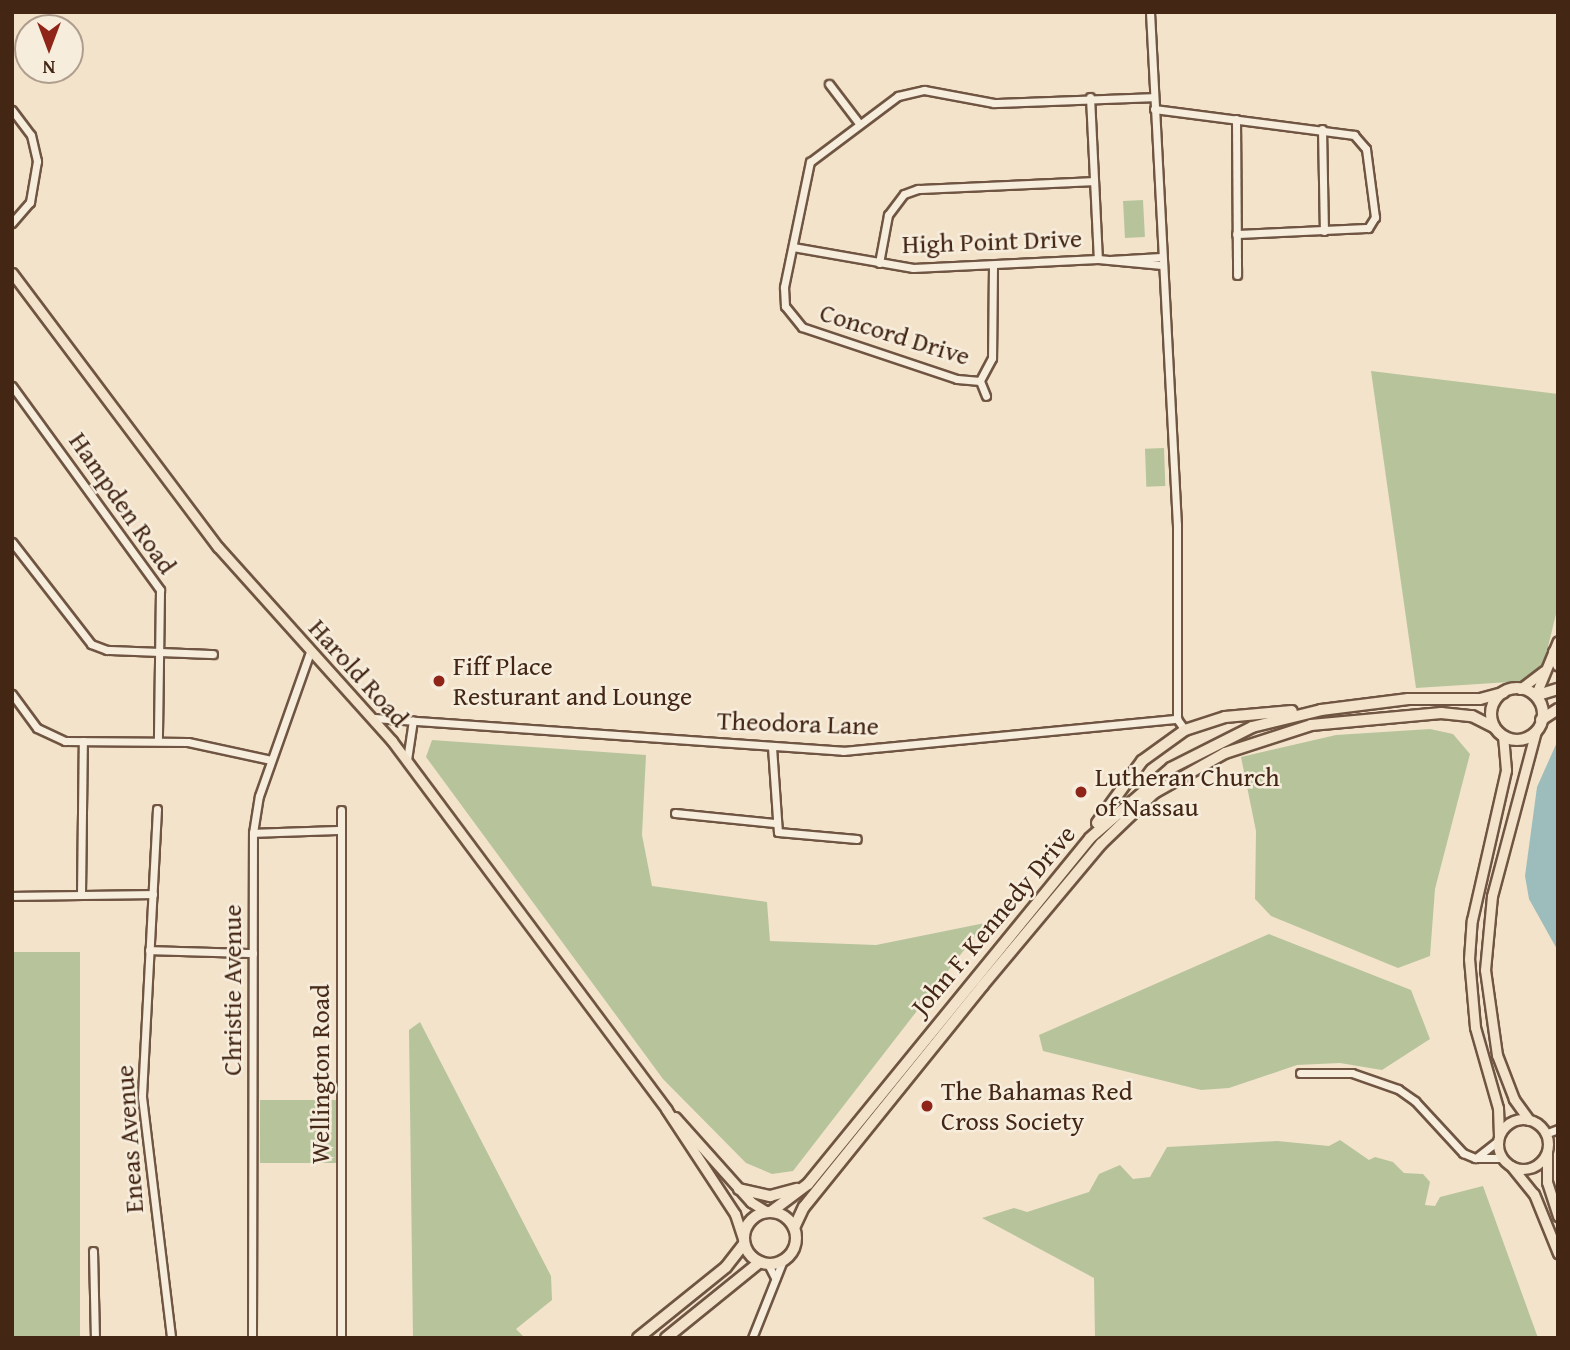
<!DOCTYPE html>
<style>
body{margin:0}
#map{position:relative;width:1570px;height:1350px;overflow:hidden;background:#f3e3cb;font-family:"Gentium Book Plus",serif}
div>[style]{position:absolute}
.green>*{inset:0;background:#b7c49b;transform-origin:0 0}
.water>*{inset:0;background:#9cbdbb}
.roads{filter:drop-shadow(2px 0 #6f5542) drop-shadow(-2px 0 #6f5542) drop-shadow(0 2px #6f5542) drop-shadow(0 -2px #6f5542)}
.minor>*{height:7px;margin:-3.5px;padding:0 3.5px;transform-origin:3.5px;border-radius:3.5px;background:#f7eddd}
.major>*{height:9px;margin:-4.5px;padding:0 4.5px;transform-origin:4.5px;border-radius:4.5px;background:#f3e3cb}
.major>.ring{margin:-4.5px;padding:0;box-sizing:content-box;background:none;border:9px solid #f3e3cb;border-radius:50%}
.highway>*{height:10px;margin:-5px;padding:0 5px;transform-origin:5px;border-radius:5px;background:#f3e3cb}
.highway>.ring{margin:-5px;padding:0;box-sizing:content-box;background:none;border:10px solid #f3e3cb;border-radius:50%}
.dots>*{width:19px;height:19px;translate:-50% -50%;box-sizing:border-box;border:4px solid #f7eddd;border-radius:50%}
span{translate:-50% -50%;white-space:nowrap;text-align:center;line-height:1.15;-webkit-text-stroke:5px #f7eddd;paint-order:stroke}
.street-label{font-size:26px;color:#432614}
.poi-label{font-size:26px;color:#432614}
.left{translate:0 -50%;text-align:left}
.frame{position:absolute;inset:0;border:14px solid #432614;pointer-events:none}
.north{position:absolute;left:14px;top:14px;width:70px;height:70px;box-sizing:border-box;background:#f7eddd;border:2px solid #af9d8d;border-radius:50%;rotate:180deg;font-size:19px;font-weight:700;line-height:28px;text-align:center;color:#432614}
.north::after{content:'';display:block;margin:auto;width:24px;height:32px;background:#8f2418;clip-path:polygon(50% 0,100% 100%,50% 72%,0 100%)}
</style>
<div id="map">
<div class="green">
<i style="left:1143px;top:200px;width:37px;height:20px;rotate:87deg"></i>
<i style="clip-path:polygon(1371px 371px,1558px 394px,1558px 606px,1543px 667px,1527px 681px,1416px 688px)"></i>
<i style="left:1164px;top:448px;width:38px;height:19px;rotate:88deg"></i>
<i style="clip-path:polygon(1430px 729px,1453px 734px,1470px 754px,1435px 889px,1430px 956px,1398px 968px,1271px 916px,1255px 899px,1256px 831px,1241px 757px,1336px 735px)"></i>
<i style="clip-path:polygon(432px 740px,646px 755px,642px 835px,652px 886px,767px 902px,770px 941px,876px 945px,985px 923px,793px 1171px,772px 1174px,746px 1163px,663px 1079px,426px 757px)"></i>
<i style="clip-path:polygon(1269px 934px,1411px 990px,1430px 1039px,1382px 1070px,1340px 1063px,1297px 1065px,1229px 1088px,1201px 1090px,1043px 1051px,1039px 1035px)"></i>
<i style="left:80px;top:952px;width:386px;height:68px;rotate:90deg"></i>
<i style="clip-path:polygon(420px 1022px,551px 1276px,552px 1300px,516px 1329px,525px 1338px,413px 1338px,409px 1030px)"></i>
<i style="left:260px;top:1100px;width:79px;height:63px"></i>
<i style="clip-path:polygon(1340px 1140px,1369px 1160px,1375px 1157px,1393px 1162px,1404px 1173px,1423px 1174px,1430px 1182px,1425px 1205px,1435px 1206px,1440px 1197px,1483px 1186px,1538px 1338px,1095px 1338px,1094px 1278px,982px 1218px,1014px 1208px,1027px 1212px,1089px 1192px,1099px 1174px,1120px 1165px,1133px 1179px,1150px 1177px,1167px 1147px,1277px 1141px,1329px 1146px)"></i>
</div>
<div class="water">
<i style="clip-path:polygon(1558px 740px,1558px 951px,1529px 899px,1525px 876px,1537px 787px)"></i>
</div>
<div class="roads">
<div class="minor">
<i style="left:1150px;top:12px;width:514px;rotate:86.99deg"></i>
<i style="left:1177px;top:525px;width:194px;rotate:90deg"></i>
<i style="left:1177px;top:719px;width:14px;rotate:54deg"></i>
<i style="left:829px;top:84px;width:48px;rotate:52.7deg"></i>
<i style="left:1090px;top:97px;width:162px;rotate:87.2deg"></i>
<i style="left:1154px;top:109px;width:202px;rotate:7.4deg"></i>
<i style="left:1354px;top:135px;width:18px;rotate:49deg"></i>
<i style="left:1366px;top:149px;width:69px;rotate:82.5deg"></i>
<i style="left:1375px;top:217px;width:13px;rotate:122deg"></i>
<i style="left:1368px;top:228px;width:132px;rotate:177.4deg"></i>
<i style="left:12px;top:110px;width:31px;rotate:53deg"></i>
<i style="left:31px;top:135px;width:27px;rotate:77deg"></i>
<i style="left:37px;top:161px;width:42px;rotate:99.7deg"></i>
<i style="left:30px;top:202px;width:28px;rotate:131deg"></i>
<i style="left:1236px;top:119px;width:156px;rotate:89.6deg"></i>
<i style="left:1322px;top:129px;width:102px;rotate:88.9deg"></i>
<i style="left:793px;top:247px;width:122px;rotate:9.9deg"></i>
<i style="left:913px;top:268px;width:185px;rotate:-2.8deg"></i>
<i style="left:1098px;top:259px;width:64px;rotate:5.4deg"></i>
<i style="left:1110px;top:260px;width:51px;rotate:-3.4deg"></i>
<i style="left:879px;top:263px;width:49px;rotate:-79.4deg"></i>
<i style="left:888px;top:215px;width:26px;rotate:-53deg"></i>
<i style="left:904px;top:194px;width:15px;rotate:-20deg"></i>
<i style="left:918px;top:189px;width:174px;rotate:-2.6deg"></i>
<i style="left:993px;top:266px;width:92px;rotate:90.6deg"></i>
<i style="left:992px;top:358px;width:26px;rotate:118deg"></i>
<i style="left:980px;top:381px;width:23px;rotate:-175deg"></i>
<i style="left:957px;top:379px;width:163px;rotate:-161.5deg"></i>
<i style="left:802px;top:327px;width:27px;rotate:-129deg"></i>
<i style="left:785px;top:306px;width:19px;rotate:-93deg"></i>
<i style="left:784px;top:287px;width:128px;rotate:-78.3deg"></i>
<i style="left:810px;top:162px;width:110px;rotate:-36.9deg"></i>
<i style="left:898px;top:96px;width:27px;rotate:-13deg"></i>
<i style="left:924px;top:90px;width:71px;rotate:10.5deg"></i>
<i style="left:994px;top:103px;width:160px;rotate:-2.1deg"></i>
<i style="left:980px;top:381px;width:16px;rotate:68deg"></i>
<i style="left:12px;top:386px;width:252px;rotate:54deg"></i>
<i style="left:160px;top:590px;width:151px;rotate:90.8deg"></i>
<i style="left:12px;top:542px;width:129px;rotate:52.2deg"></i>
<i style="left:91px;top:644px;width:17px;rotate:21deg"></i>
<i style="left:107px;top:650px;width:106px;rotate:2.2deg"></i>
<i style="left:12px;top:694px;width:42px;rotate:53.7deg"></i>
<i style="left:37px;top:728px;width:31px;rotate:25deg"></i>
<i style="left:65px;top:741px;width:123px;rotate:0.5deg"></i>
<i style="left:188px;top:742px;width:85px;rotate:12.2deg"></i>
<i style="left:374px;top:718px;width:470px;rotate:4deg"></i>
<i style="left:843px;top:751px;width:336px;rotate:-5.5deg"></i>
<i style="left:772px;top:747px;width:85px;rotate:86deg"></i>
<i style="left:778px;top:832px;width:79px;rotate:5.1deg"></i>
<i style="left:407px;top:760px;width:40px;rotate:-81.5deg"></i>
<i style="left:157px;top:809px;width:288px;rotate:93deg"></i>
<i style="left:142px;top:1097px;width:243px;rotate:83.1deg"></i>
<i style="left:675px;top:813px;width:100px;rotate:5.7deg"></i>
<i style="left:253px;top:833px;width:88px;rotate:-2deg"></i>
<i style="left:81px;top:894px;width:153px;rotate:-89.3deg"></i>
<i style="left:12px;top:896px;width:141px;rotate:-0.8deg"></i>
<i style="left:149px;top:950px;width:104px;rotate:1.7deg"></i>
<i style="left:1300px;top:1073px;width:52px"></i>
<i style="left:1352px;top:1073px;width:49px;rotate:19.2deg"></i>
<i style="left:1398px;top:1089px;width:21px;rotate:35deg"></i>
<i style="left:1415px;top:1101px;width:71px;rotate:47.3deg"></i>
<i style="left:1463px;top:1153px;width:13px;rotate:23deg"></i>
<i style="left:1475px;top:1158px;width:27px"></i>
<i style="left:1545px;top:1134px;width:14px;rotate:-21deg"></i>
<i style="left:1476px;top:1158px;width:28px;rotate:-38deg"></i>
<i style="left:93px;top:1251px;width:87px;rotate:88.7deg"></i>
<i style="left:768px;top:1264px;width:16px;rotate:63deg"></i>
<i style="left:252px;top:1338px;width:505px;rotate:-89.89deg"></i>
<i style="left:253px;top:833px;width:37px;rotate:-81deg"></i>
<i style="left:259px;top:796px;width:153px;rotate:-70.5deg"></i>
<i style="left:341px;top:1338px;width:528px;rotate:-90deg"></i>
<i style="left:752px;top:1338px;width:84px;rotate:-68.3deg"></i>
</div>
<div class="major">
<i style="left:12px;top:273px;width:343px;rotate:53.1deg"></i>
<i style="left:218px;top:547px;width:261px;rotate:48.1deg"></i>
<i style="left:392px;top:741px;width:459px;rotate:53.3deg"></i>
<i style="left:666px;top:1109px;width:126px;rotate:56.7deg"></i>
<i style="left:735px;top:1214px;width:26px;rotate:72deg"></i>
<i style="left:1520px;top:689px;width:30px;rotate:-37deg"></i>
<i style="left:1536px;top:694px;width:57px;rotate:-67.5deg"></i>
<i style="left:675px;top:1117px;width:114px;rotate:48.2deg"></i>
<i style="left:751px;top:1202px;width:19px;rotate:32deg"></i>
<i class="ring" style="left:1498px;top:1119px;width:41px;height:41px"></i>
<i style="left:1529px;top:1120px;width:26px;rotate:-126deg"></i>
<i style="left:1514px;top:1099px;width:47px;rotate:-111.1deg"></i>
<i style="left:1497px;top:1055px;width:86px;rotate:-98deg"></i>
<i style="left:1485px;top:970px;width:74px;rotate:-84.6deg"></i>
<i style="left:1492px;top:896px;width:171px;rotate:-75.1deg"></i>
<i style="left:1499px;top:1136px;width:28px;rotate:-92deg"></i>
<i style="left:1498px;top:1108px;width:84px;rotate:-105.9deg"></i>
<i style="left:1475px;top:1027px;width:68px;rotate:-95deg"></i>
<i style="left:1469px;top:959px;width:39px;rotate:-86deg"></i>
<i style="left:1472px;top:920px;width:154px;rotate:-77.2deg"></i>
<i style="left:1506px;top:770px;width:33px;rotate:-95deg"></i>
<i style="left:1547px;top:1152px;width:30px;rotate:90deg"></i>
<i style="left:1547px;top:1182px;width:36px;rotate:72deg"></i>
<i style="left:1511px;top:1166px;width:36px;rotate:51deg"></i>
<i style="left:1534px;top:1194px;width:64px;rotate:67.9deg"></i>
</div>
<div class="highway">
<i style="left:1554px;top:652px;width:14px;rotate:73deg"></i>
<i class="ring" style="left:1491px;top:688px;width:42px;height:42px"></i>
<i style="left:1538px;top:695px;width:21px;rotate:-17deg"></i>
<i style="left:1541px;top:720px;width:20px;rotate:-33deg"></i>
<i style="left:1097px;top:823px;width:77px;rotate:-54deg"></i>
<i style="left:1142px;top:761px;width:53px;rotate:-35.8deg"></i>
<i style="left:1185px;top:730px;width:42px;rotate:-18deg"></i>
<i style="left:1225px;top:717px;width:67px;rotate:-5.1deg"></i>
<i style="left:739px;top:1189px;width:32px;rotate:13deg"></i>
<i style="left:770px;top:1196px;width:28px;rotate:-15deg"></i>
<i style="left:772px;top:1211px;width:45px;rotate:-36.9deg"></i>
<i style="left:808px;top:1184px;width:446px;rotate:-50.8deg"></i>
<i style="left:1090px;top:838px;width:107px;rotate:-40.8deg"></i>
<i style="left:1171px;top:768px;width:91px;rotate:-26.8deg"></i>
<i style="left:1252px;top:727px;width:71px;rotate:-13.8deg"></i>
<i style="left:1321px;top:710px;width:88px;rotate:-7.2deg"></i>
<i style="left:1408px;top:699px;width:72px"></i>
<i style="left:1480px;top:699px;width:24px;rotate:-15deg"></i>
<i class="ring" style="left:744px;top:1212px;width:42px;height:42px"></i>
<i style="left:794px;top:1228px;width:23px;rotate:-65deg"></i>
<i style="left:804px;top:1207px;width:285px;rotate:-51.1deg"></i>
<i style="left:983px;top:985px;width:184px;rotate:-50.1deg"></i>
<i style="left:1101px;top:844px;width:74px;rotate:-43.9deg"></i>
<i style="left:1154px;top:793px;width:81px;rotate:-29.4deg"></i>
<i style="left:1225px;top:753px;width:90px;rotate:-18deg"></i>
<i style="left:1311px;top:725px;width:131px;rotate:-5.3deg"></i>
<i style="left:1441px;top:713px;width:31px;rotate:6deg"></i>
<i style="left:1472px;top:716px;width:25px;rotate:27deg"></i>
<i style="left:638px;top:1338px;width:113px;rotate:-38.9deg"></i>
<i style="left:726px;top:1267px;width:29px;rotate:-52deg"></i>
<i style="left:666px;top:1338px;width:121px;rotate:-39deg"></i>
</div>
</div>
<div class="dots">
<i style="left:439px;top:681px;background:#8f2418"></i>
<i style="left:1081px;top:792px;background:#8f2418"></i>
<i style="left:927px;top:1106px;background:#8f2418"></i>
</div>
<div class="street-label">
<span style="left:992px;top:241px;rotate:-2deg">High Point Drive</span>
<span style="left:895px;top:334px;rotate:17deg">Concord Drive</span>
<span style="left:123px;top:503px;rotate:55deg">Hampden Road</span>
<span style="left:359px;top:673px;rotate:48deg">Harold Road</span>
<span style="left:798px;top:723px;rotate:2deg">Theodora Lane</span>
<span style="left:993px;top:920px;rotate:-50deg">John F. Kennedy Drive</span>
<span style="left:232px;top:990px;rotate:-90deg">Christie Avenue</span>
<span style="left:320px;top:1074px;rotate:-90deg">Wellington Road</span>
<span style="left:129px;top:1139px;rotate:-94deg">Eneas Avenue</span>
</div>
<div class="poi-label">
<span class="left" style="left:453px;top:681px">Fiff Place<br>Resturant and Lounge</span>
<span class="left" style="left:1095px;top:792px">Lutheran Church<br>of Nassau</span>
<span class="left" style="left:941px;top:1106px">The Bahamas Red<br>Cross Society</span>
</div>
<div class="frame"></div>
<div class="north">N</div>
</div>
